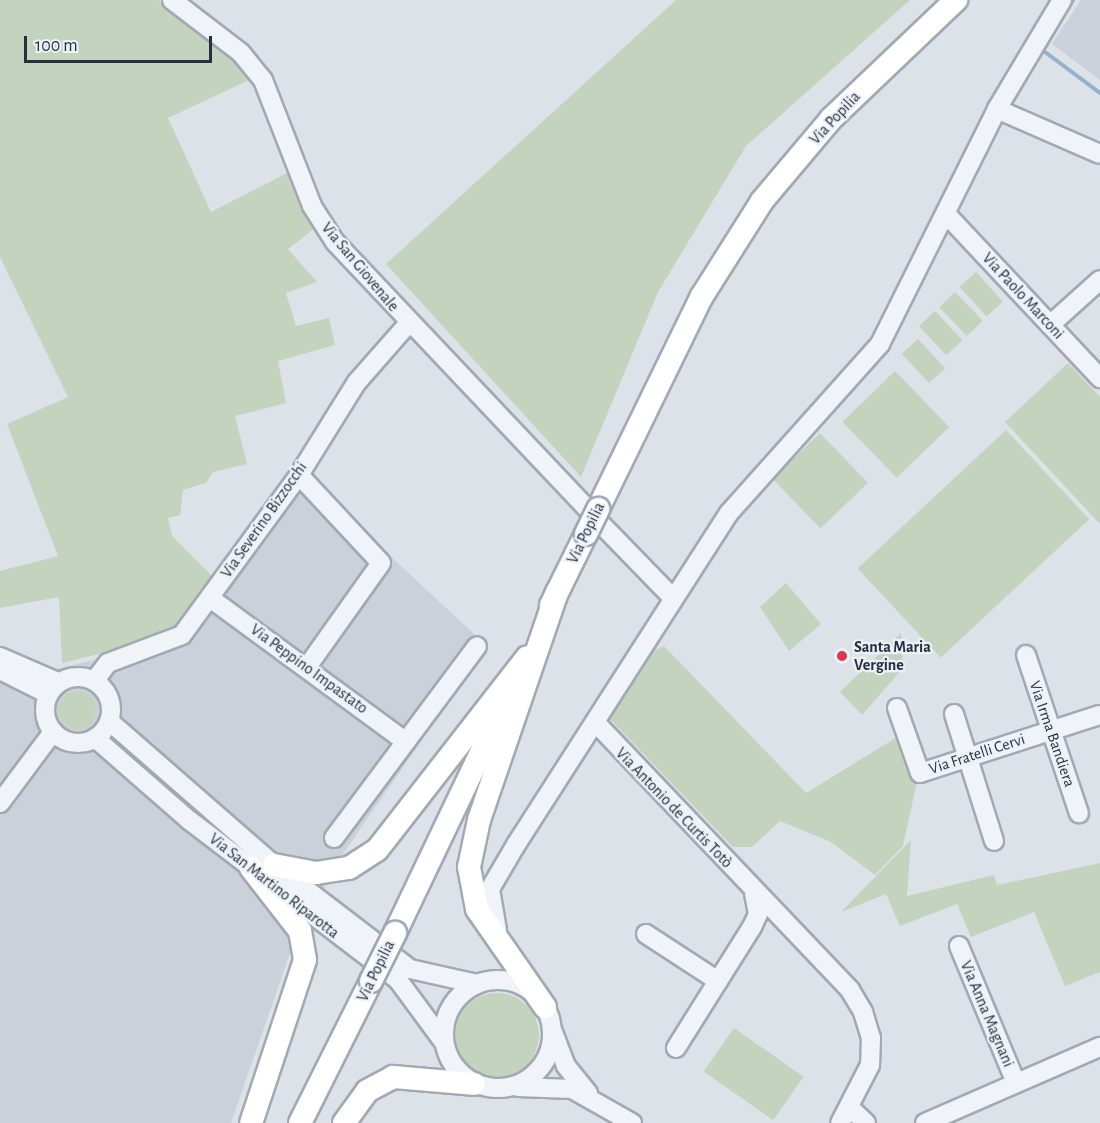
<!DOCTYPE html>
<meta charset="utf-8">
<style>
body{margin:0}
#map{position:relative;width:1100px;height:1123px;overflow:hidden;background:#dde2e9;font-family:"Alegreya Sans",sans-serif}
div>[style]{position:absolute}
.built>*{inset:0;background:#cbd1db}
.green>*{inset:0;background:#c3d3be;transform-origin:0 0}
.round{border-radius:50%}
.stream>*{height:4px;margin:-2px;padding:0 2px;transform-origin:2px;border-radius:2px;background:#94b1cd}
.roads{filter:drop-shadow(2px 0 #a2a9b3) drop-shadow(-2px 0 #a2a9b3) drop-shadow(0 2px #a2a9b3) drop-shadow(0 -2px #a2a9b3)}
.minor>*{height:18px;margin:-9px;padding:0 9px;transform-origin:9px;border-radius:9px;background:#f0f3f7}
.minor>.ring{margin:-9px;padding:0;box-sizing:content-box;background:none;border:18px solid #f0f3f7;border-radius:50%}
.major>*{height:22px;margin:-11px;padding:0 11px;transform-origin:11px;border-radius:11px;background:#fff}
.bridges{filter:drop-shadow(2px 0 #9ba6b6) drop-shadow(-2px 0 #9ba6b6) drop-shadow(0 2px #9ba6b6) drop-shadow(0 -2px #9ba6b6)}
.major-bridge>*{height:22px;margin:-11px;padding:0 11px;transform-origin:11px;border-radius:11px;background:#fff}
.dots>*{width:16px;height:16px;translate:-50% -50%;box-sizing:border-box;border:3px solid #edf1f6;border-radius:50%}
span{translate:-50% -50%;white-space:nowrap;text-align:center;line-height:1.15;-webkit-text-stroke:4.5px #edf1f6;paint-order:stroke}
.street-label{font-size:16px;color:#253041}
.poi-label{font-size:16px;color:#253041;font-weight:700}
.left{translate:0 -50%;text-align:left}
.scale{position:absolute;left:24px;top:36px;width:188px;height:27px;box-sizing:border-box;border:3px solid #253041;border-top:0;padding-left:8px;font-size:18px;line-height:21px;white-space:nowrap;color:#253041;-webkit-text-stroke:4px #edf1f6;paint-order:stroke}
</style>
<div id="map">
<div class="built">
<i style="clip-path:polygon(1081px 0,1100px 0,1100px 80px,1052px 44px)"></i>
<i style="clip-path:polygon(302px 474px,487px 646px,343px 854px,289px 956px,231px 1123px,0 1123px,0 662px,18px 678px,182px 639px)"></i>
</div>
<div class="green">
<i style="clip-path:polygon(0 0,158px 0,235px 60px,249px 80px,168px 118px,211px 212px,291px 171px,316px 227px,288px 249px,317px 282px,286px 293px,296px 326px,329px 318px,335px 345px,278px 361px,286px 403px,235px 416px,247px 464px,213px 472px,206px 483px,183px 490px,180px 515px,168px 518px,172px 536px,213px 577px,175px 628px,159px 639px,62px 663px,59px 597px,0 608px,0 571px,58px 556px,7px 424px,68px 397px,0 257px)"></i>
<i style="clip-path:polygon(676px 0,910px 0,746px 146px,658px 292px,581px 477px,386px 264px)"></i>
<i style="left:976px;top:272px;width:40px;height:22px;rotate:48deg"></i>
<i style="left:955px;top:292px;width:40px;height:22px;rotate:46deg"></i>
<i style="left:935px;top:311px;width:40px;height:22px;rotate:47deg"></i>
<i style="left:918px;top:339px;width:40px;height:22px;rotate:47deg"></i>
<i style="clip-path:polygon(1068px 363px,1100px 397px,1100px 524px,1005px 422px)"></i>
<i style="left:895px;top:371px;width:78px;height:73px;rotate:46deg"></i>
<i style="left:1006px;top:430px;width:122px;height:203px;rotate:47deg"></i>
<i style="left:820px;top:433px;width:69px;height:66px;rotate:46deg"></i>
<i style="clip-path:polygon(786px 583px,821px 624px,789px 651px,760px 607px)"></i>
<i style="clip-path:polygon(901px 633px,903px 668px,862px 715px,840px 692px)"></i>
<i style="clip-path:polygon(664px 646px,806px 793px,902px 734px,917px 781px,903px 846px,875px 875px,831px 842px,780px 821px,752px 847px,733px 847px,610px 719px,646px 654px)"></i>
<i class="round" style="left:58px;top:691px;width:38px;height:38px"></i>
<i style="clip-path:polygon(911px 840px,907px 896px,994px 875px,997px 885px,1100px 863px,1100px 972px,1065px 986px,1034px 912px,971px 937px,957px 904px,900px 926px,886px 894px,841px 912px)"></i>
<i class="round" style="left:455px;top:993px;width:84px;height:84px"></i>
<i style="left:734px;top:1028px;width:85px;height:53px;rotate:35deg"></i>
</div>
<div class="stream">
<i style="left:1067px;top:9px;width:11px;rotate:-56deg"></i>
<i style="left:1045px;top:52px;width:69px;rotate:36.7deg"></i>
</div>
<div class="roads">
<div class="minor">
<i style="left:172px;top:0;width:87px;rotate:37.5deg"></i>
<i style="left:241px;top:53px;width:35px;rotate:51deg"></i>
<i style="left:263px;top:80px;width:135px;rotate:68.7deg"></i>
<i style="left:312px;top:206px;width:43px;rotate:57.4deg"></i>
<i style="left:335px;top:242px;width:370px;rotate:46.6deg"></i>
<i style="left:997px;top:109px;width:112px;rotate:23.6deg"></i>
<i style="left:947px;top:215px;width:224px;rotate:46.8deg"></i>
<i style="left:1050px;top:325px;width:67px;rotate:-42deg"></i>
<i style="left:299px;top:475px;width:120px;rotate:47deg"></i>
<i style="left:381px;top:563px;width:128px;rotate:125.4deg"></i>
<i style="left:600px;top:523px;width:105px;rotate:45.8deg"></i>
<i style="left:210px;top:598px;width:243px;rotate:36.3deg"></i>
<i style="left:1026px;top:655px;width:167px;rotate:71.5deg"></i>
<i style="left:0;top:657px;width:63px;rotate:23.3deg"></i>
<i style="left:0;top:670px;width:54px;rotate:26.6deg"></i>
<i class="ring" style="left:45px;top:677px;width:48px;height:48px"></i>
<i style="left:95px;top:680px;width:21px;rotate:-53deg"></i>
<i style="left:108px;top:663px;width:79px;rotate:-20.7deg"></i>
<i style="left:182px;top:635px;width:198px;rotate:-53.8deg"></i>
<i style="left:299px;top:475px;width:110px;rotate:-58.1deg"></i>
<i style="left:357px;top:382px;width:77px;rotate:-48.7deg"></i>
<i style="left:897px;top:708px;width:69px;rotate:70.5deg"></i>
<i style="left:920px;top:773px;width:189px;rotate:-17.9deg"></i>
<i style="left:954px;top:714px;width:133px;rotate:72.5deg"></i>
<i style="left:109px;top:721px;width:219px;rotate:41.1deg"></i>
<i style="left:274px;top:865px;width:171px;rotate:37.4deg"></i>
<i style="left:410px;top:969px;width:69px;rotate:12.6deg"></i>
<i style="left:596px;top:723px;width:369px;rotate:46.4deg"></i>
<i style="left:850px;top:990px;width:26px;rotate:59deg"></i>
<i style="left:863px;top:1012px;width:27px;rotate:73deg"></i>
<i style="left:871px;top:1038px;width:27px;rotate:92deg"></i>
<i style="left:870px;top:1065px;width:65px;rotate:117.3deg"></i>
<i style="left:95px;top:738px;width:125px;rotate:41.1deg"></i>
<i style="left:189px;top:820px;width:263px;rotate:37.4deg"></i>
<i style="left:398px;top:980px;width:76px;rotate:53.6deg"></i>
<i style="left:0;top:803px;width:89px;rotate:-53.3deg"></i>
<i style="left:334px;top:838px;width:239px;rotate:-53.3deg"></i>
<i style="left:497px;top:930px;width:42px;rotate:-99.7deg"></i>
<i style="left:490px;top:889px;width:53px;rotate:-59.6deg"></i>
<i style="left:517px;top:843px;width:392px;rotate:-57.3deg"></i>
<i style="left:729px;top:513px;width:227px;rotate:-48.2deg"></i>
<i style="left:880px;top:344px;width:263px;rotate:-63.5deg"></i>
<i style="left:997px;top:109px;width:127px;rotate:-59.2deg"></i>
<i style="left:646px;top:934px;width:86px;rotate:33.1deg"></i>
<i style="left:959px;top:946px;width:148px;rotate:67.4deg"></i>
<i class="ring" style="left:444px;top:980px;width:90px;height:90px"></i>
<i style="left:553px;top:1032px;width:36px;rotate:69deg"></i>
<i style="left:566px;top:1066px;width:35px;rotate:51deg"></i>
<i style="left:676px;top:1048px;width:143px;rotate:-57.9deg"></i>
<i style="left:752px;top:927px;width:14px;rotate:-65deg"></i>
<i style="left:758px;top:914px;width:21px;rotate:-101deg"></i>
<i style="left:518px;top:1087px;width:54px;rotate:2.1deg"></i>
<i style="left:572px;top:1089px;width:69px;rotate:29.5deg"></i>
<i style="left:850px;top:1108px;width:22px;rotate:43deg"></i>
<i style="left:925px;top:1123px;width:191px;rotate:-23.5deg"></i>
</div>
<div class="major">
<i style="left:598px;top:509px;width:237px;rotate:-64deg"></i>
<i style="left:702px;top:296px;width:112px;rotate:-57.7deg"></i>
<i style="left:762px;top:201px;width:107px;rotate:-49.9deg"></i>
<i style="left:831px;top:119px;width:173px;rotate:-43.6deg"></i>
<i style="left:551px;top:605px;width:79px;rotate:-63.8deg"></i>
<i style="left:274px;top:865px;width:43px;rotate:10.8deg"></i>
<i style="left:316px;top:873px;width:33px;rotate:-9deg"></i>
<i style="left:349px;top:868px;width:33px;rotate:-33deg"></i>
<i style="left:377px;top:850px;width:244px;rotate:-52.1deg"></i>
<i style="left:251px;top:868px;width:80px;rotate:52.1deg"></i>
<i style="left:300px;top:931px;width:29px;rotate:80deg"></i>
<i style="left:305px;top:960px;width:172px;rotate:108.3deg"></i>
<i style="left:395px;top:933px;width:265px;rotate:-64.5deg"></i>
<i style="left:545px;top:1007px;width:119px;rotate:-124.8deg"></i>
<i style="left:477px;top:909px;width:43px;rotate:-100.8deg"></i>
<i style="left:469px;top:867px;width:48px;rotate:-78deg"></i>
<i style="left:479px;top:820px;width:241px;rotate:-71.1deg"></i>
<i style="left:300px;top:1123px;width:159px;rotate:-63.4deg"></i>
<i style="left:344px;top:1123px;width:39px;rotate:-54deg"></i>
<i style="left:367px;top:1091px;width:30px;rotate:-28deg"></i>
<i style="left:393px;top:1077px;width:81px;rotate:4.9deg"></i>
</div>
</div>
<div class="bridges">
<div class="major-bridge">
<i style="left:586px;top:534px;width:28px;rotate:-64deg"></i>
<i style="left:371px;top:981px;width:54px;rotate:-63.4deg"></i>
</div>
</div>
<div class="dots">
<i style="left:842px;top:656px;background:#db3550"></i>
</div>
<div class="street-label">
<span style="left:835px;top:118px;rotate:-47deg">Via Popilia</span>
<span style="left:360px;top:267px;rotate:50deg">Via San Giovenale</span>
<span style="left:1023px;top:296px;rotate:47deg">Via Paolo Marconi</span>
<span style="left:264px;top:520px;rotate:-55deg">Via Severino Bizzocchi</span>
<span style="left:586px;top:533px;rotate:-64deg">Via Popilia</span>
<span style="left:309px;top:669px;rotate:36deg">Via Peppino Impastato</span>
<span style="left:1052px;top:734px;rotate:71deg">Via Irma Bandiera</span>
<span style="left:977px;top:754px;rotate:-18deg">Via Fratelli Cervi</span>
<span style="left:674px;top:808px;rotate:46deg">Via Antonio de Curtis Totò</span>
<span style="left:274px;top:886px;rotate:38deg">Via San Martino Riparotta</span>
<span style="left:376px;top:971px;rotate:-64deg">Via Popilia</span>
<span style="left:987px;top:1014px;rotate:67deg">Via Anna Magnani</span>
</div>
<div class="poi-label">
<span class="left" style="left:854px;top:656px">Santa Maria<br>Vergine</span>
</div>
<div class="scale">100 m</div>
</div>
